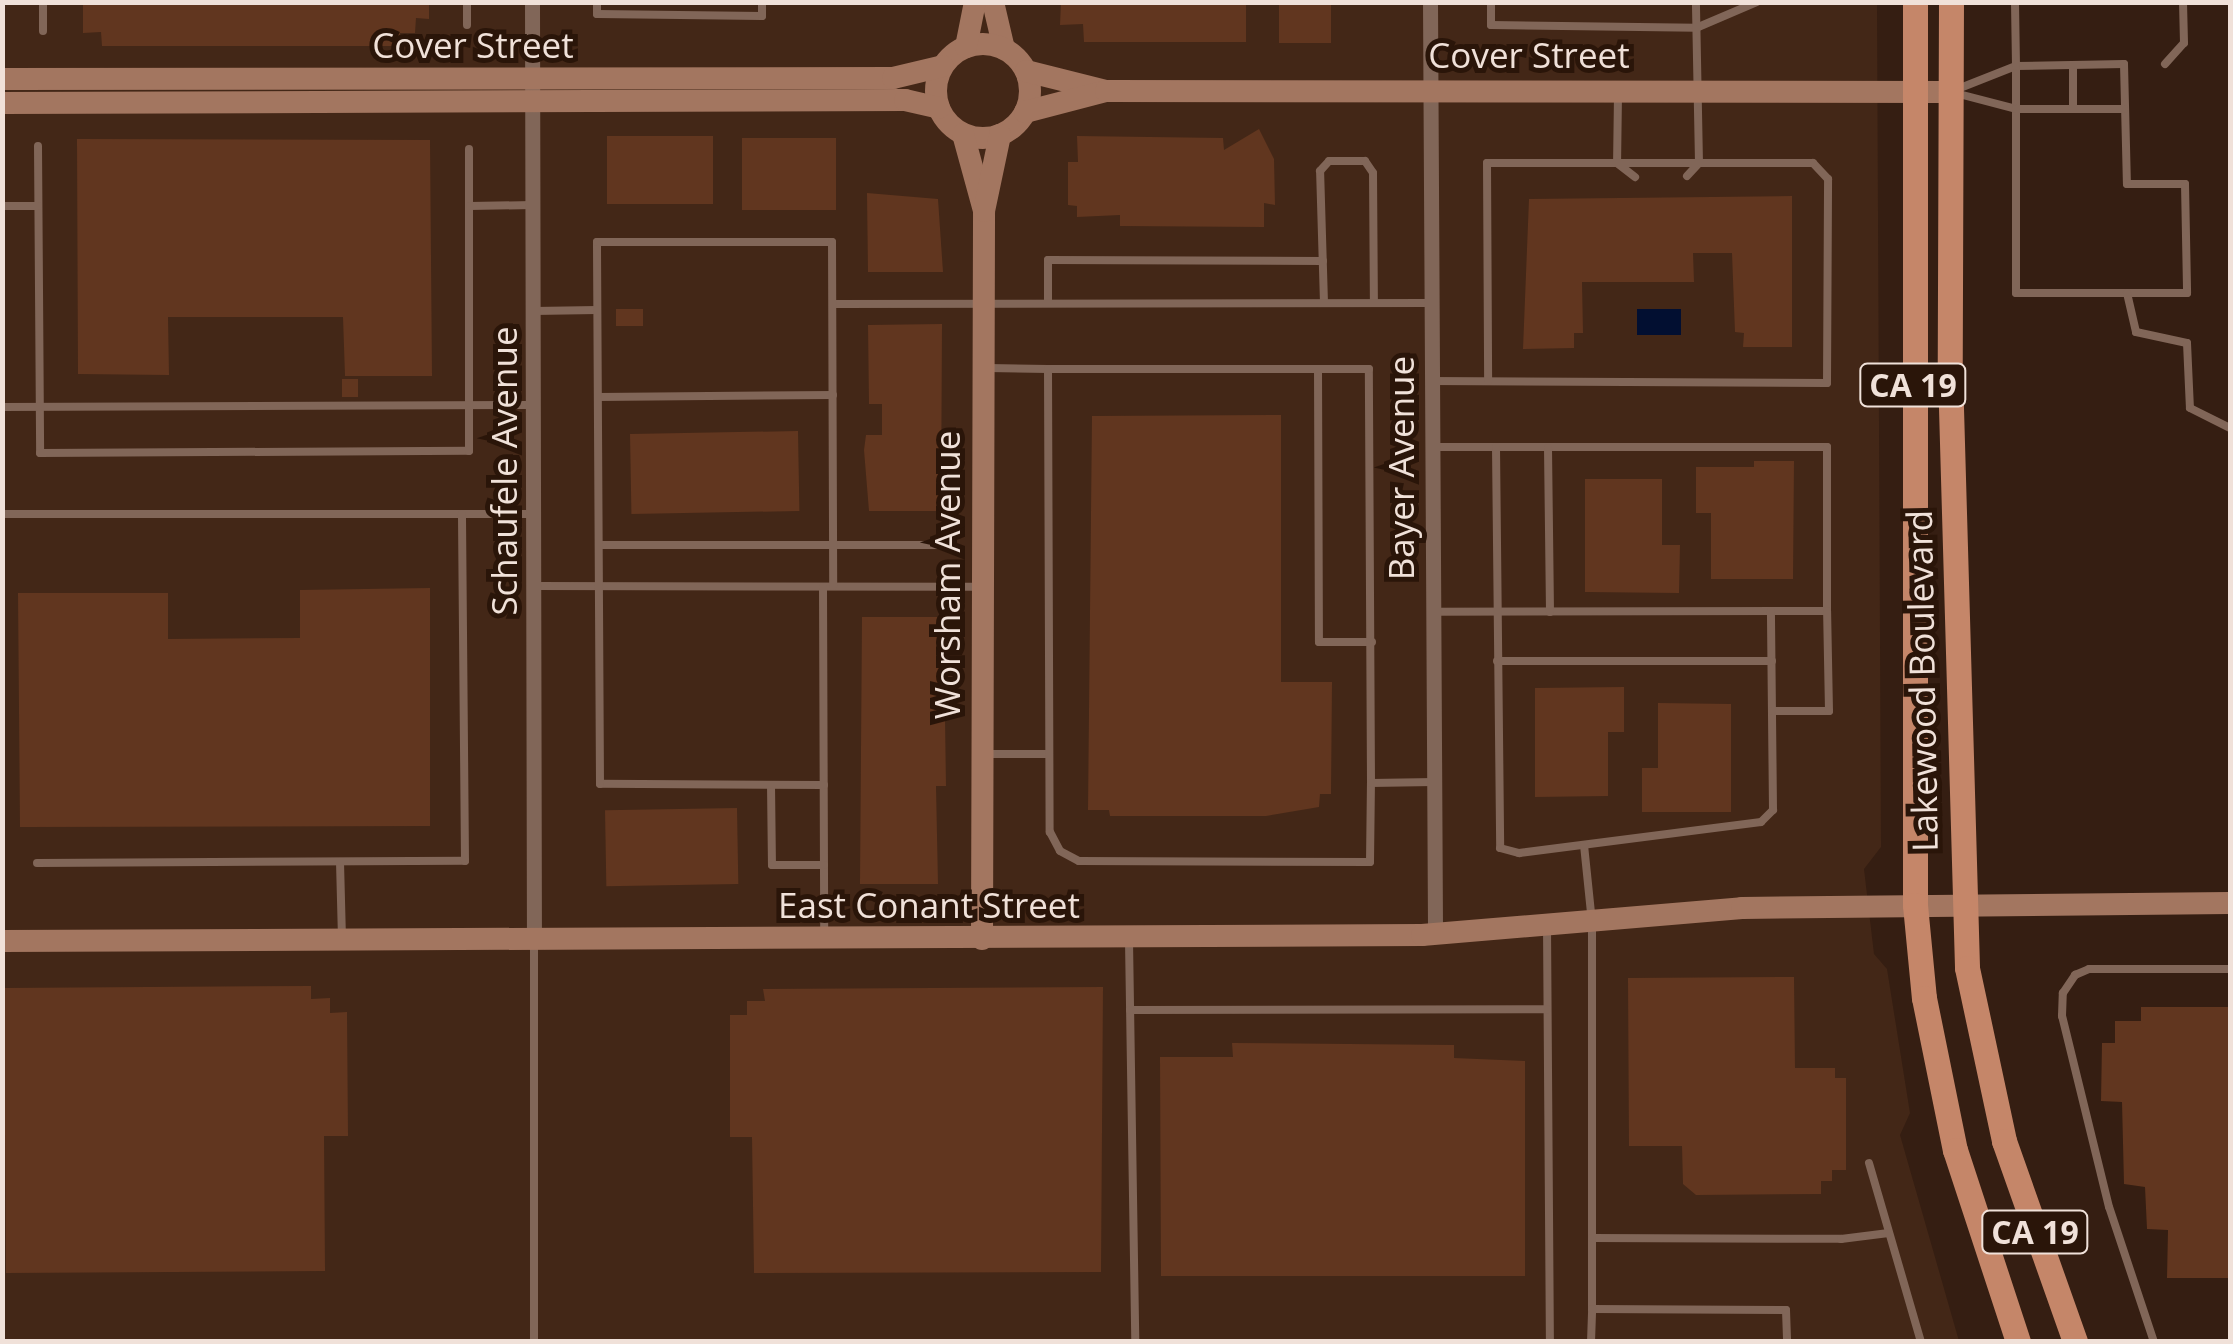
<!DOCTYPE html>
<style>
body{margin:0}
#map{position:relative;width:2233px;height:1344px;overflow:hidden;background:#351e12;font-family:"Open Sans",sans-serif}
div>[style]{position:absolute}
.built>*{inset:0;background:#432717}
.water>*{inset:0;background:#020f31;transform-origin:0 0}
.building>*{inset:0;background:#61361f;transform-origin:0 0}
.lane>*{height:8px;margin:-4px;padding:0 4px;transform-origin:4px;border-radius:4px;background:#816658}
.street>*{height:15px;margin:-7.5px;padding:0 7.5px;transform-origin:7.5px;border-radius:7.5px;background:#816658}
.secondary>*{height:22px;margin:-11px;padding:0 11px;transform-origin:11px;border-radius:11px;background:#a37660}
.secondary>.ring{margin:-11px;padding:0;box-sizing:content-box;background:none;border:22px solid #a37660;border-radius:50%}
.primary>*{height:25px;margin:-12.5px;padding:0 12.5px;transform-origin:12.5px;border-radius:12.5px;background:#c58669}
span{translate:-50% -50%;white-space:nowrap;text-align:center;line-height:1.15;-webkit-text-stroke:10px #2a1509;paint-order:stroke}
.shield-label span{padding:2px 8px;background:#2a1509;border:2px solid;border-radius:8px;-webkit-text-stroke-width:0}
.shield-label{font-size:32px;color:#f0e1d9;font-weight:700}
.street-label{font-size:35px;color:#f0e1d9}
.frame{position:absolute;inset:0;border:5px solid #f0e1d9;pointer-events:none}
</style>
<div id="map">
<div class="built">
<i style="clip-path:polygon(3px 3px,1877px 3px,1881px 847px,1864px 869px,1874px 954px,1887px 969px,1910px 1113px,1900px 1135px,1959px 1341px,3px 1342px)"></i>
</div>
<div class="water">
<i style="left:1637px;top:309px;width:44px;height:26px"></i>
</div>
<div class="building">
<i style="clip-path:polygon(83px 2px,429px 2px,429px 19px,416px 18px,415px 33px,400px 33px,401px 46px,102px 46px,101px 32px,83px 33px)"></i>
<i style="clip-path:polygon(1061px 2px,1246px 2px,1246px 42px,1084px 42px,1083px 24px,1060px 25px)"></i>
<i style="left:1279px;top:2px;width:52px;height:41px"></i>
<i style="clip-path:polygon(1259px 129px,1274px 159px,1275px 205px,1264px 203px,1264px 227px,1120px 226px,1120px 215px,1077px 217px,1077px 206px,1068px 205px,1068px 162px,1078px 162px,1077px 136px,1223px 138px,1224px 150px)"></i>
<i style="left:607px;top:136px;width:106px;height:68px"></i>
<i style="left:742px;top:138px;width:94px;height:72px"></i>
<i style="clip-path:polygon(77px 139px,430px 140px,432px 376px,345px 376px,343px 317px,168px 317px,169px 375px,78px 374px)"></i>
<i style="clip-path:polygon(867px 193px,938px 199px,943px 272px,868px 272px)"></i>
<i style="clip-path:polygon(1792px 196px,1792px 347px,1743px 347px,1744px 333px,1735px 332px,1732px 253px,1693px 253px,1694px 282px,1582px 282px,1583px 333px,1574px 333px,1574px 348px,1523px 349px,1529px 199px)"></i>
<i style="left:616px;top:309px;width:27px;height:17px"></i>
<i style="clip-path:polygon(942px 324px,941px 511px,869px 511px,864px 450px,866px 435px,882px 435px,882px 404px,869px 404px,868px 325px)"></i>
<i style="left:342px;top:379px;width:16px;height:18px"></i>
<i style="clip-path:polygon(1281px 415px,1281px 682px,1332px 682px,1331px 794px,1320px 794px,1319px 807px,1266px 816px,1110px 816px,1109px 810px,1088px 810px,1092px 416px)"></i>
<i style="left:798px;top:431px;width:80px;height:168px;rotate:89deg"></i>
<i style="clip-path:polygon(1754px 461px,1794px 461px,1793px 579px,1711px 579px,1711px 513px,1696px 513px,1696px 467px,1754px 467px)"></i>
<i style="clip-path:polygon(1585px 479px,1662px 479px,1662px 545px,1680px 545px,1679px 593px,1585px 592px)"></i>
<i style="clip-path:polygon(430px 588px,430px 826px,20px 827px,18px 593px,168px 593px,168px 639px,300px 638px,300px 590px)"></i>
<i style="clip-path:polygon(862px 617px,945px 617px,951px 717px,945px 717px,946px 786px,936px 786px,938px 884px,860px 884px)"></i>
<i style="clip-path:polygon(1624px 687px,1624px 732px,1608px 732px,1608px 796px,1535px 797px,1535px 688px)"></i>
<i style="clip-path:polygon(1658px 703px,1731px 704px,1731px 812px,1642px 812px,1642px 768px,1658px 768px)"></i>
<i style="left:737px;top:808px;width:76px;height:132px;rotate:89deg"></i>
<i style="clip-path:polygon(1794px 977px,1795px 1068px,1835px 1068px,1835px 1078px,1846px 1078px,1846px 1170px,1832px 1170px,1832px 1181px,1821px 1181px,1821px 1194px,1696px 1195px,1683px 1184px,1682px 1146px,1629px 1146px,1628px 978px)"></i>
<i style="clip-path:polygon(311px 986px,311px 999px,330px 998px,330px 1013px,347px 1012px,348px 1136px,324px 1136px,325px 1271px,6px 1273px,4px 988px)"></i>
<i style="clip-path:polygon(1103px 987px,1101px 1272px,754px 1273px,752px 1137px,730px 1137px,730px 1015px,747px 1015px,747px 1001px,765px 1001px,763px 989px)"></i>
<i style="clip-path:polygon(2141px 1007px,2230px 1007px,2230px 1278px,2167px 1278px,2168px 1230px,2147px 1229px,2145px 1187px,2124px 1184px,2122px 1102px,2101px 1101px,2102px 1043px,2115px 1043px,2115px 1021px,2141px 1021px)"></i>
<i style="clip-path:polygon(1232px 1043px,1454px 1045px,1454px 1058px,1525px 1061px,1525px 1276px,1161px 1276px,1160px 1057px,1233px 1057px)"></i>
</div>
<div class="lane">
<i style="left:43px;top:2px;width:29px;rotate:90deg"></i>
<i style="left:467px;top:2px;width:23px;rotate:90deg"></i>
<i style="left:597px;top:2px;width:12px;rotate:90deg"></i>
<i style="left:597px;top:14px;width:165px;rotate:0.7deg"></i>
<i style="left:762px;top:16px;width:14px;rotate:-90deg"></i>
<i style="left:1491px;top:2px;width:23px;rotate:90deg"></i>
<i style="left:1491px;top:25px;width:205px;rotate:0.8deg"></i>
<i style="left:1696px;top:28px;width:66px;rotate:-23.1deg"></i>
<i style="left:2165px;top:64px;width:28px;rotate:-48deg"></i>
<i style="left:2184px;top:43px;width:41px;rotate:-91.4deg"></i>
<i style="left:2073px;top:65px;width:44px;rotate:90deg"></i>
<i style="left:1955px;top:90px;width:66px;rotate:-21.5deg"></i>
<i style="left:2016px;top:66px;width:108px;rotate:-1.1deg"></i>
<i style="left:2124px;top:64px;width:120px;rotate:88.6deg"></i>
<i style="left:2127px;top:184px;width:58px"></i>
<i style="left:2185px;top:184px;width:109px;rotate:88.9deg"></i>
<i style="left:2187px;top:293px;width:171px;rotate:180deg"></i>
<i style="left:2016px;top:293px;width:227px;rotate:-90deg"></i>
<i style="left:2016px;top:66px;width:64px;rotate:-90.9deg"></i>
<i style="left:1955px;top:93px;width:63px;rotate:14.7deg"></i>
<i style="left:2016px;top:109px;width:108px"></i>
<i style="left:1618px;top:95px;width:68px;rotate:90.8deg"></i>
<i style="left:1617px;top:163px;width:23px;rotate:38deg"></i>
<i style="left:38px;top:146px;width:307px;rotate:89.6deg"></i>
<i style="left:40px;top:453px;width:429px;rotate:-0.3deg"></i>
<i style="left:469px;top:451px;width:302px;rotate:-90deg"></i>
<i style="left:1687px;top:176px;width:18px;rotate:-47deg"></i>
<i style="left:1699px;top:163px;width:161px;rotate:-91.1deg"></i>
<i style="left:2px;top:206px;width:36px"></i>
<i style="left:470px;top:206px;width:63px;rotate:-0.9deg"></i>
<i style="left:2127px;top:293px;width:40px;rotate:77deg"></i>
<i style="left:2136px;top:332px;width:52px;rotate:12.2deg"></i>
<i style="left:2187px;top:343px;width:65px;rotate:87.4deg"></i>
<i style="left:2190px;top:408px;width:45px;rotate:26.6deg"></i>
<i style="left:1048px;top:303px;width:43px;rotate:-90deg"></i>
<i style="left:1048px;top:260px;width:275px;rotate:0.2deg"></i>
<i style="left:1324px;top:303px;width:132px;rotate:-91.7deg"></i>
<i style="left:1320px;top:171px;width:13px;rotate:-48deg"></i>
<i style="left:1329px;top:161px;width:36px"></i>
<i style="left:1365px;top:161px;width:14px;rotate:56deg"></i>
<i style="left:1373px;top:173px;width:130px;rotate:89.6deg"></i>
<i style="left:833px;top:304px;width:598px;rotate:-0.1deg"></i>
<i style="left:534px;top:311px;width:63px;rotate:-0.9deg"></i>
<i style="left:988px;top:368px;width:60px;rotate:1deg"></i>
<i style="left:1318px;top:369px;width:273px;rotate:89.8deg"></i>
<i style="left:1319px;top:642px;width:53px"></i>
<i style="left:1430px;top:381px;width:397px;rotate:0.3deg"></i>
<i style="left:1827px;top:383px;width:204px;rotate:-89.7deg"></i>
<i style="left:1828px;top:179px;width:22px;rotate:-133deg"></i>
<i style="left:1813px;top:163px;width:326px;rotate:180deg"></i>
<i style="left:1487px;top:163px;width:218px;rotate:89.7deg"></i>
<i style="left:598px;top:397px;width:235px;rotate:-0.5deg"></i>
<i style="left:2px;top:407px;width:531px;rotate:-0.22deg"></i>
<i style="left:1430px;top:447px;width:397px"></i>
<i style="left:1827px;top:447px;width:164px;rotate:90deg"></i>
<i style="left:1827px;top:611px;width:395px;rotate:179.9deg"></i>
<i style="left:1496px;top:447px;width:401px;rotate:89.4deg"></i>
<i style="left:1500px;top:848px;width:20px;rotate:15deg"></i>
<i style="left:1519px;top:853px;width:244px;rotate:-7.3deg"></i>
<i style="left:1761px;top:822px;width:17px;rotate:-45deg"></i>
<i style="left:1773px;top:810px;width:199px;rotate:-90.6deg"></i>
<i style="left:1548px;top:448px;width:164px;rotate:89.3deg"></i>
<i style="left:2px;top:514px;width:531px"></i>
<i style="left:599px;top:545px;width:342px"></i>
<i style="left:535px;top:586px;width:445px;rotate:0.1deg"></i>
<i style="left:823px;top:587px;width:345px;rotate:89.8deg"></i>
<i style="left:1497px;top:661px;width:275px"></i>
<i style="left:1772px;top:711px;width:57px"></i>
<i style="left:1829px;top:711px;width:100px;rotate:-91.1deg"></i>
<i style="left:988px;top:754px;width:60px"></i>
<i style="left:1371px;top:783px;width:414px;rotate:-90.3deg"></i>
<i style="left:1369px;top:369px;width:321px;rotate:180deg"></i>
<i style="left:1048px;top:369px;width:463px;rotate:89.8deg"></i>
<i style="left:1050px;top:832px;width:21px;rotate:62deg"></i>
<i style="left:1060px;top:851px;width:21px;rotate:28deg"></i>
<i style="left:1079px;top:861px;width:291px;rotate:0.2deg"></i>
<i style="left:1370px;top:862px;width:79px;rotate:-89.3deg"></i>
<i style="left:1371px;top:783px;width:63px;rotate:-0.9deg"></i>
<i style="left:771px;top:785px;width:80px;rotate:89.3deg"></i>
<i style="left:772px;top:865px;width:52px"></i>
<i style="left:824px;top:785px;width:224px;rotate:-179.7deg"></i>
<i style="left:600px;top:784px;width:542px;rotate:-90.32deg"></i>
<i style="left:597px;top:242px;width:235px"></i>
<i style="left:832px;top:242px;width:344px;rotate:89.8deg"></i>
<i style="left:1584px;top:845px;width:77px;rotate:84.1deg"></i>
<i style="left:1592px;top:922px;width:387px;rotate:90deg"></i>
<i style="left:1592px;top:1309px;width:194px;rotate:0.3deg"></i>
<i style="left:1786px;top:1310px;width:32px;rotate:88deg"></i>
<i style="left:340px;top:862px;width:75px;rotate:88.5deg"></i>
<i style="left:37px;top:863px;width:428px;rotate:-0.3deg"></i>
<i style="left:465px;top:861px;width:347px;rotate:-90.5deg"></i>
<i style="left:1547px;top:926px;width:416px;rotate:89.6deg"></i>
<i style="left:1129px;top:941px;width:401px;rotate:89.1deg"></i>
<i style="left:534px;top:944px;width:398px;rotate:90deg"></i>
<i style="left:1130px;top:1010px;width:417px;rotate:-0.1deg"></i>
<i style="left:1869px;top:1163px;width:186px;rotate:73.8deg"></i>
<i style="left:1592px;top:1238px;width:249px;rotate:0.2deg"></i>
<i style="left:1841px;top:1239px;width:48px;rotate:-7.1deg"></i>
<i style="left:1591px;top:1342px;width:33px;rotate:-88deg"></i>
<i style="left:2154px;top:1342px;width:142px;rotate:-108.4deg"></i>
<i style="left:2109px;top:1207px;width:197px;rotate:-103.8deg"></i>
<i style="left:2062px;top:1016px;width:23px;rotate:-88deg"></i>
<i style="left:2063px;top:993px;width:22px;rotate:-56deg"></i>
<i style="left:2075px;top:975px;width:15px;rotate:-23deg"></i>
<i style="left:2089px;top:969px;width:141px"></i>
</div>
<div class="street">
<i style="left:532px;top:2px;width:937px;rotate:89.88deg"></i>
<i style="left:1430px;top:2px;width:932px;rotate:89.69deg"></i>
</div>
<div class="secondary">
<i style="left:993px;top:2px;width:48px;rotate:76.8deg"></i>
<i class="ring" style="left:936px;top:44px;width:72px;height:72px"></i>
<i style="left:966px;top:47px;width:46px;rotate:-78.7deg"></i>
<i style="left:1026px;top:71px;width:82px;rotate:14deg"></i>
<i style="left:2px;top:79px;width:891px;rotate:-0.06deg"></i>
<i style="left:893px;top:78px;width:51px;rotate:-13.5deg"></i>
<i style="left:2px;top:103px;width:903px;rotate:-0.19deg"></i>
<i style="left:905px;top:100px;width:35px;rotate:13deg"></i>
<i style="left:1025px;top:112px;width:84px;rotate:-14.5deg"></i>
<i style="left:1106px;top:91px;width:845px;rotate:0.07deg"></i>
<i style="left:963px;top:134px;width:80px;rotate:74.7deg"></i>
<i style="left:982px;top:939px;width:728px;rotate:-89.84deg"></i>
<i style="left:984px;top:211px;width:78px;rotate:-78.1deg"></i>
<i style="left:2px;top:941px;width:1420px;rotate:-0.24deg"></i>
<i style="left:1422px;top:935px;width:321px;rotate:-4.8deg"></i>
<i style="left:1742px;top:908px;width:488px;rotate:-0.6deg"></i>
</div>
<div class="primary">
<i style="left:1915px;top:2px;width:903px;rotate:90deg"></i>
<i style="left:1915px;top:905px;width:93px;rotate:84.5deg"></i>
<i style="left:1924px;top:998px;width:155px;rotate:78.5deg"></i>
<i style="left:1955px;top:1150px;width:202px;rotate:71.8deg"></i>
<i style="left:1951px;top:2px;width:371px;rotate:90.2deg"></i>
<i style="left:1950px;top:373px;width:595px;rotate:88.36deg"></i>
<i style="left:1967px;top:968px;width:177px;rotate:77.9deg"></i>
<i style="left:2004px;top:1141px;width:213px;rotate:70.5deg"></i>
</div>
<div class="shield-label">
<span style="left:1913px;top:385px">CA 19</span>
<span style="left:2035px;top:1232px">CA 19</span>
</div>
<div class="street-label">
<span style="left:473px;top:45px">Cover Street</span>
<span style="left:1529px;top:55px">Cover Street</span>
<span style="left:1401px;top:468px;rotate:-90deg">Bayer Avenue</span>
<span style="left:504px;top:471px;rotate:-90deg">Schaufele Avenue</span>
<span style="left:947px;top:575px;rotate:-90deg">Worsham Avenue</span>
<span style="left:1922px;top:681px;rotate:-91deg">Lakewood Boulevard</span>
<span style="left:929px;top:905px">East Conant Street</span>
</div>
<div class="frame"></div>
</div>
